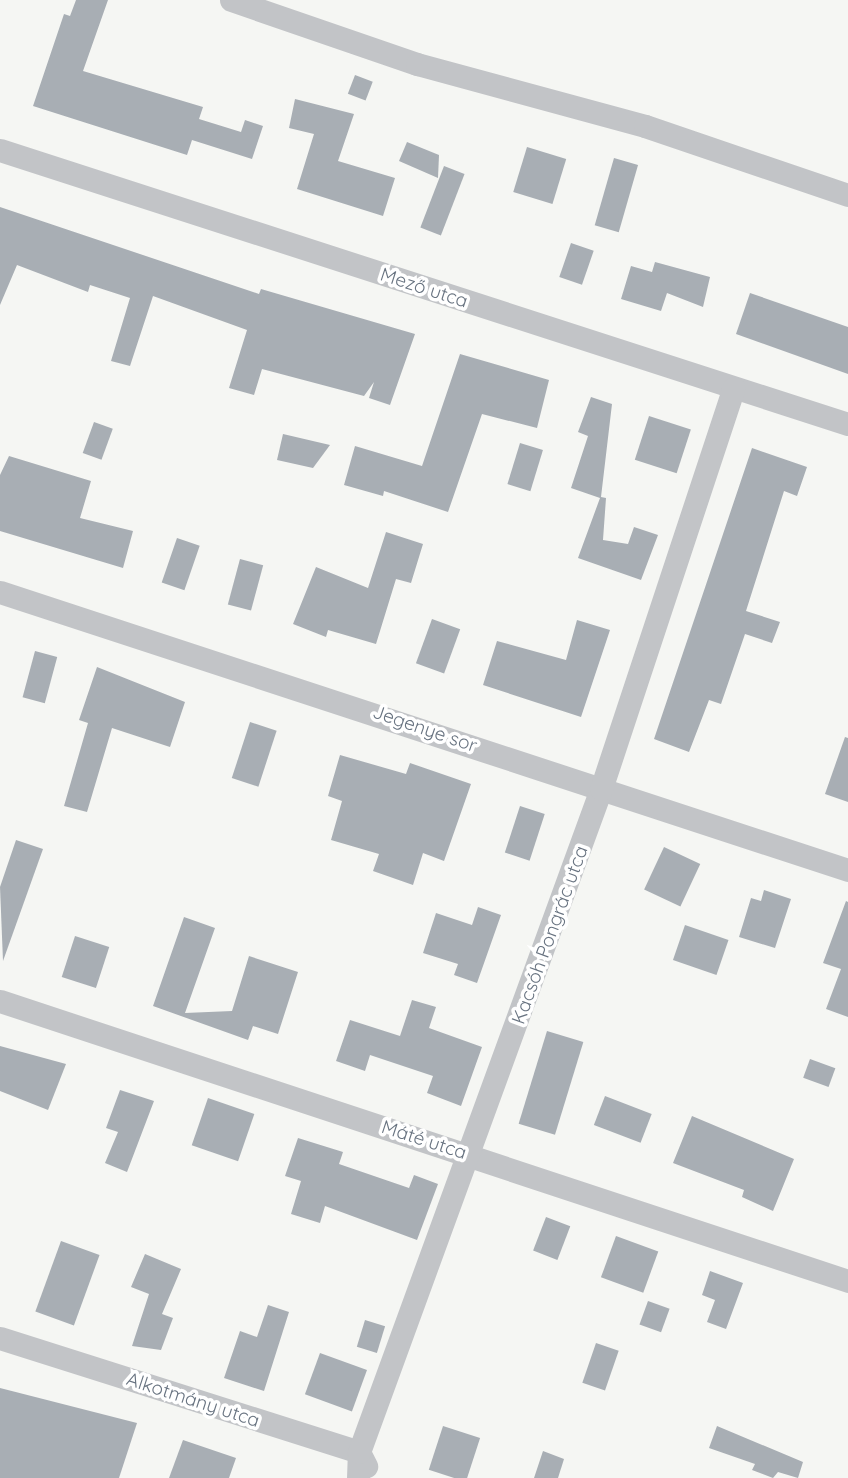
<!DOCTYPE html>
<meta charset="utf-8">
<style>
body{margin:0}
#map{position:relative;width:848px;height:1478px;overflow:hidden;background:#f5f6f3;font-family:Quicksand,sans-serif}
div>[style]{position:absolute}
.building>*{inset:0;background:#a8aeb4;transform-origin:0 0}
.street>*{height:23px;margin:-11.5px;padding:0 11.5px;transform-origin:11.5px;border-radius:11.5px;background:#c2c4c7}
span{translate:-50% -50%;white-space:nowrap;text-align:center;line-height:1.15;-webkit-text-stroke:7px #fff;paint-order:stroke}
.street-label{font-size:19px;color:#687380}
</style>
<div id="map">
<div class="building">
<i style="clip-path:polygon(76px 0,108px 0,83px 71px,203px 107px,199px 119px,241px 132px,245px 120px,263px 126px,252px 159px,192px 140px,187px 155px,33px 106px,64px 14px,70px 16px)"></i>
<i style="left:355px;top:75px;width:19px;height:20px;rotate:21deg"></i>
<i style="clip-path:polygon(295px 99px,354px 114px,338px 161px,395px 178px,383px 216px,297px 189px,314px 134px,289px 128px)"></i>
<i style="clip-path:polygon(407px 142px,439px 155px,438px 178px,399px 161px)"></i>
<i style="left:527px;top:147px;width:41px;height:47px;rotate:17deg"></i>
<i style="left:614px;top:158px;width:25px;height:70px;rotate:16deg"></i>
<i style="left:444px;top:166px;width:22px;height:66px;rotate:21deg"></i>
<i style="clip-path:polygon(0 207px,259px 294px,261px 289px,415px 334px,390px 405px,369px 398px,374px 382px,364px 396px,262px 369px,254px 395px,229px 388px,247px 330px,153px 296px,130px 366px,111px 361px,130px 298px,90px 285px,88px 292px,17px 265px,0 305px)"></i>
<i style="left:571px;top:243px;width:24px;height:36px;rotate:19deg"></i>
<i style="clip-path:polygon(655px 262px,710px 277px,703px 307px,667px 293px,661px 311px,621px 299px,631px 266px,652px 272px)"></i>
<i style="clip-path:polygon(750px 293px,848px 327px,848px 374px,736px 334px)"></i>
<i style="clip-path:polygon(460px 354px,549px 380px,537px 428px,482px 414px,448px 512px,384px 491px,383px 496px,344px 485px,355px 446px,422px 466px)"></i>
<i style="clip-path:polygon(591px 397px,612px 404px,601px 497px,606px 498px,603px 540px,628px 544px,634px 527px,658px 535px,641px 580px,578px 558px,600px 498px,571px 488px,588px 436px,578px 432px)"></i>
<i style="left:649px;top:416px;width:44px;height:46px;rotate:18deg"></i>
<i style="left:94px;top:422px;width:20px;height:33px;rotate:20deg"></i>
<i style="clip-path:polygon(283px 434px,330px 445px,313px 468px,277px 460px)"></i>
<i style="left:520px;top:443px;width:24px;height:43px;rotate:17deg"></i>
<i style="clip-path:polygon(752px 448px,807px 467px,797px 496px,784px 491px,746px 611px,780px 622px,772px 643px,745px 634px,721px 704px,709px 700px,689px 752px,654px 739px)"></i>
<i style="clip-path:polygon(9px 456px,91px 481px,80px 518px,133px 531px,123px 568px,0 531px,0 475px)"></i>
<i style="clip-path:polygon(386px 532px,423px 544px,411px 583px,396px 579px,376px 644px,328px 630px,326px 637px,293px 624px,316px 567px,368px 588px)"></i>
<i style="left:177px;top:538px;width:24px;height:47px;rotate:19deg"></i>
<i style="left:240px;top:559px;width:24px;height:47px;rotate:15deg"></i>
<i style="left:432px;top:619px;width:30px;height:47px;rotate:20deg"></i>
<i style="clip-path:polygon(577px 620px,610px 630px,581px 717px,483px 685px,497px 641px,566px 660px)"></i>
<i style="left:35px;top:651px;width:23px;height:48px;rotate:15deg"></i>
<i style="clip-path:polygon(97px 667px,185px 702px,170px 747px,112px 728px,87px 812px,64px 806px,88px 723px,79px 720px)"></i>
<i style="left:250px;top:722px;width:28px;height:59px;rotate:18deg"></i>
<i style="clip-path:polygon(845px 737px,848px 738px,848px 802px,825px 794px)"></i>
<i style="clip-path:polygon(340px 755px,406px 774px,410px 763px,471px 784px,444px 861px,423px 853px,413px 885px,373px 871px,379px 854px,331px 840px,342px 801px,328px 796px)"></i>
<i style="left:520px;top:806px;width:26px;height:49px;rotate:18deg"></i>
<i style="clip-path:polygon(16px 840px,43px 849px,3px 961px,0 887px)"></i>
<i style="left:664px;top:847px;width:40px;height:47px;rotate:25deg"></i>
<i style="clip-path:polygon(764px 890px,791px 899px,775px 948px,739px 937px,751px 898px,761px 901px)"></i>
<i style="clip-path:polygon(846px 901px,848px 902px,848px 1017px,826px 1009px,841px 969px,823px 963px)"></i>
<i style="clip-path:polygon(478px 907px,501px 915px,477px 983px,454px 975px,458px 964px,423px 953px,436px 913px,472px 925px)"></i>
<i style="clip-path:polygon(184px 917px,215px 928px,185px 1013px,232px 1011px,249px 956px,298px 972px,278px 1034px,253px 1026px,248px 1040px,153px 1006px)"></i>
<i style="left:685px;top:925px;width:46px;height:37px;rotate:19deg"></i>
<i style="left:75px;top:936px;width:36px;height:43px;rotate:18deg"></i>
<i style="clip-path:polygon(412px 1000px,436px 1007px,429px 1028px,482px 1047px,461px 1106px,427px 1093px,433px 1076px,370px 1055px,365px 1071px,336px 1061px,350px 1020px,400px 1036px)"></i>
<i style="left:547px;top:1031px;width:38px;height:97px;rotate:17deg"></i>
<i style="clip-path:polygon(0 1046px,66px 1064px,48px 1110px,0 1091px)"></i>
<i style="left:810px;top:1059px;width:27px;height:20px;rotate:20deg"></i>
<i style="clip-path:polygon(120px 1090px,154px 1101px,127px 1172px,105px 1163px,118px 1132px,106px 1128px)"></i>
<i style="left:605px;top:1096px;width:50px;height:31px;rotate:21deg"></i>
<i style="left:208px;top:1098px;width:49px;height:50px;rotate:19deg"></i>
<i style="clip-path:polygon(692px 1116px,794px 1159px,773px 1211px,742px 1197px,744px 1190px,673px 1163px)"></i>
<i style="clip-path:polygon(298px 1138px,343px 1152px,339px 1164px,409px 1188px,414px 1175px,438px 1184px,417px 1240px,325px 1206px,320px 1223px,291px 1214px,301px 1181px,285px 1176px)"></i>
<i style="left:546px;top:1217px;width:26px;height:36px;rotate:21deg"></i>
<i style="left:616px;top:1236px;width:45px;height:44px;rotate:20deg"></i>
<i style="left:61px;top:1241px;width:41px;height:75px;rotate:20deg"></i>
<i style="clip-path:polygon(145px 1254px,181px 1269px,162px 1314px,173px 1318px,161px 1350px,132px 1346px,149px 1294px,131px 1287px)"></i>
<i style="clip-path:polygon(710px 1271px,743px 1283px,726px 1329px,707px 1322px,715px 1300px,702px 1295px)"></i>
<i style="left:648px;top:1301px;width:23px;height:25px;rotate:20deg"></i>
<i style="clip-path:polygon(268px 1305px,289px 1312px,264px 1391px,224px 1378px,240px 1331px,257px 1337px)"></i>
<i style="left:365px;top:1320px;width:21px;height:28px;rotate:17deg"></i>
<i style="left:596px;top:1343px;width:24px;height:42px;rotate:19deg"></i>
<i style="left:320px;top:1353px;width:50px;height:44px;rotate:20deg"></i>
<i style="clip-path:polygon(0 1388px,137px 1423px,119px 1478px,0 1478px)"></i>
<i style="left:443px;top:1426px;width:39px;height:46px;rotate:18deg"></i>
<i style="clip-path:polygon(717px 1426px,803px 1462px,798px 1478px,778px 1472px,773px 1478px,752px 1470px,755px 1464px,709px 1448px)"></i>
<i style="clip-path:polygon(183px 1440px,236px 1458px,229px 1478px,169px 1478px)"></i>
<i style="clip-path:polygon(543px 1451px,564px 1459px,558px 1478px,534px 1478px)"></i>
</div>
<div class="street">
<i style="left:231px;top:0;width:197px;rotate:19deg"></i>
<i style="left:417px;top:64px;width:236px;rotate:15.2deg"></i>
<i style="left:645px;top:126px;width:214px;rotate:18.8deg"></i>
<i style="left:0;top:150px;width:891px;rotate:17.91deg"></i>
<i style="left:0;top:592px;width:892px;rotate:18.15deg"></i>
<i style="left:0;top:1001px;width:893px;rotate:18.27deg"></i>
<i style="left:0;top:1338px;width:377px;rotate:17.6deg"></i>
<i style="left:359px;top:1452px;width:16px;rotate:63deg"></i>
<i style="left:358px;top:1478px;width:26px;rotate:-88deg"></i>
<i style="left:359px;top:1452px;width:706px;rotate:-69.95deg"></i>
<i style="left:601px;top:789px;width:422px;rotate:-71.7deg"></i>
</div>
<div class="street-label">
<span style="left:424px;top:288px;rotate:18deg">Mező utca</span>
<span style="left:425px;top:729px;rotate:19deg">Jegenye sor</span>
<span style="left:550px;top:935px;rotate:-70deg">Kacsóh Pongrác utca</span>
<span style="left:424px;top:1140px;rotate:18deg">Máté utca</span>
<span style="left:193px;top:1400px;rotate:18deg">Alkotmány utca</span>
</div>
</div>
